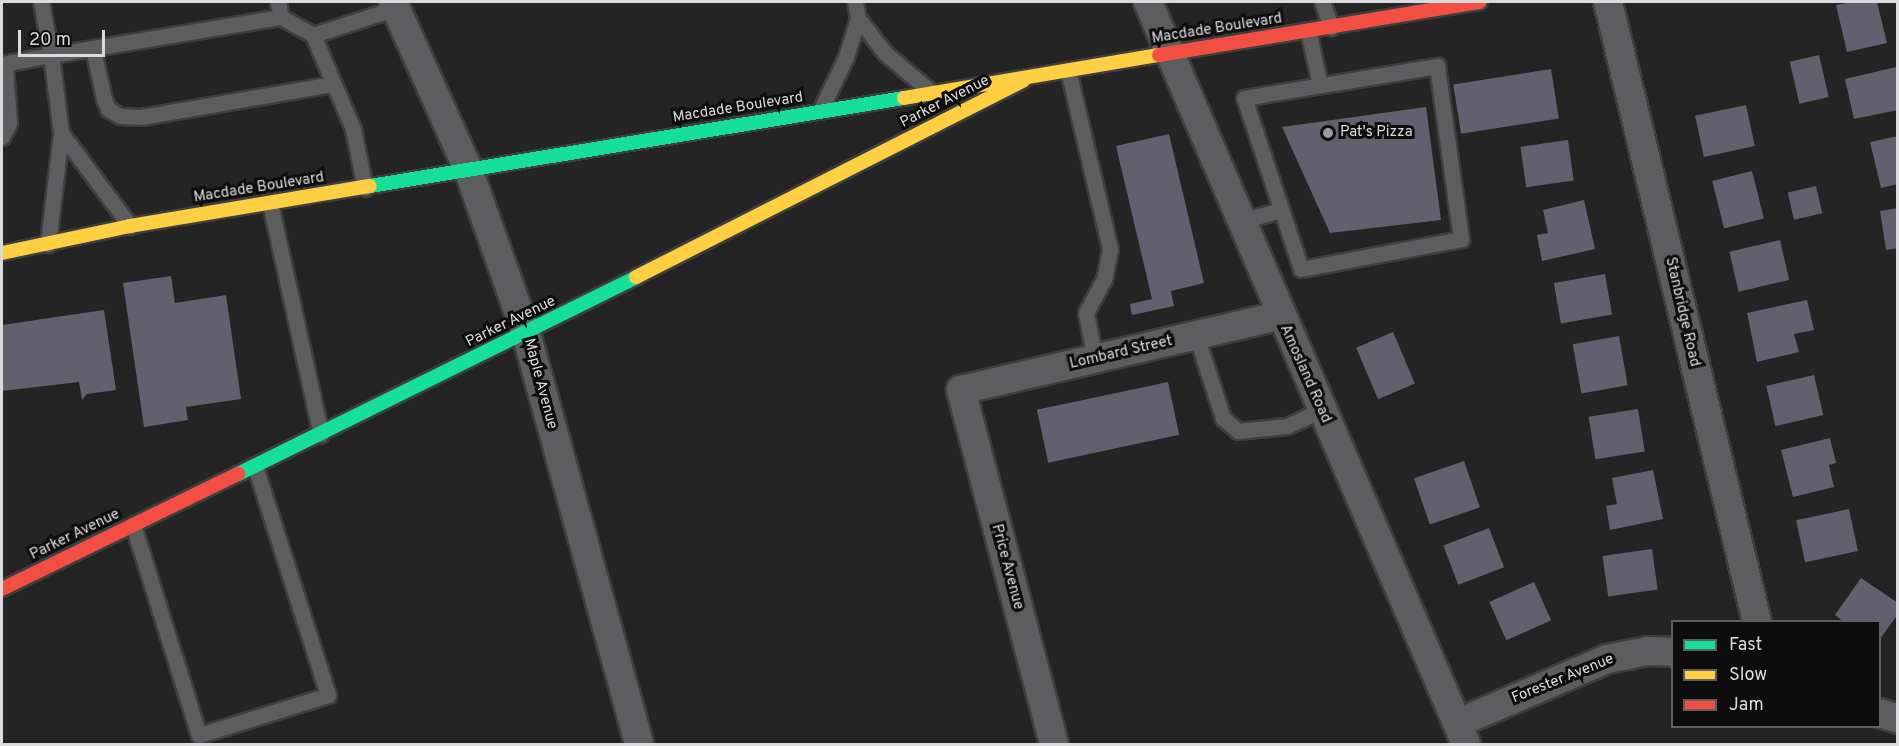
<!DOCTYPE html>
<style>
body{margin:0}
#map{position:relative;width:1899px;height:746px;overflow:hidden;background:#242425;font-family:Overpass,sans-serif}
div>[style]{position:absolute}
.building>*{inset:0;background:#625f6e;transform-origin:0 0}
.roads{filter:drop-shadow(2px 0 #3e3e3f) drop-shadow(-2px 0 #3e3e3f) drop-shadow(0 2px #3e3e3f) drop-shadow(0 -2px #3e3e3f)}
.lane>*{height:15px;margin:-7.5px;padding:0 7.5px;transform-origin:7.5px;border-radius:7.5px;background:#5d5c5e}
.street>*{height:28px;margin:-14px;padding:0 14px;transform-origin:14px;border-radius:14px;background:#5d5c5e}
.fast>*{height:14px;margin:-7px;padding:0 7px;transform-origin:7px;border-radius:7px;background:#16e098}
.slow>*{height:14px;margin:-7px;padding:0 7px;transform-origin:7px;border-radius:7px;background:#ffcf43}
.jam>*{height:14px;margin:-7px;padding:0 7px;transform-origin:7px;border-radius:7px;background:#f24e42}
.dots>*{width:16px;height:16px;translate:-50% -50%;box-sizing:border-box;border:3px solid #0d0d0e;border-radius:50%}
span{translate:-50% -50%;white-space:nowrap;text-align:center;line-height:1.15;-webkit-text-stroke:6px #0d0d0e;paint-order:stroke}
.street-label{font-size:15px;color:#dbdbdd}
.poi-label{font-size:15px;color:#dbdbdd}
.left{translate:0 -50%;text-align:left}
.frame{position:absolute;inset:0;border:3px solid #dbdbdd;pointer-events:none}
.legend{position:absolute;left:1671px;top:620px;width:210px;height:108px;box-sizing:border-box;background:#0d0d0e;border:2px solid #5f5f61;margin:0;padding:8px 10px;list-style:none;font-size:18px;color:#dbdbdd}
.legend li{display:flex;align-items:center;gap:12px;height:30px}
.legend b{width:30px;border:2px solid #5f5f61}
.scale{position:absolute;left:18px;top:30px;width:87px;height:27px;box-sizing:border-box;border:3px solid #dbdbdd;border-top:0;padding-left:8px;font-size:18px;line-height:21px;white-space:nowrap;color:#dbdbdd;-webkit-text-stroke:4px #0d0d0e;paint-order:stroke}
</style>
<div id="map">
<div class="building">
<i style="clip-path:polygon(1852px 2px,1877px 2px,1887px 43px,1847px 52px,1836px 5px)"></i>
<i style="left:1819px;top:55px;width:43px;height:30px;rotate:77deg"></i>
<i style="clip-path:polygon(1896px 67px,1898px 110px,1854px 119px,1845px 79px)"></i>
<i style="left:1551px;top:69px;width:50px;height:99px;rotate:81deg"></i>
<i style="left:1746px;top:105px;width:42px;height:52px;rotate:78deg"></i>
<i style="clip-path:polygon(1426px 107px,1441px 220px,1330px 233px,1282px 127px)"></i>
<i style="clip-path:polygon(1169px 134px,1204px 283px,1171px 291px,1174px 306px,1132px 315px,1130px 304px,1152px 299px,1116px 146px)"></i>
<i style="clip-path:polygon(1898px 136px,1898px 184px,1881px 188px,1870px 142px)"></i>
<i style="left:1568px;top:140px;width:41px;height:48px;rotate:82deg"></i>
<i style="left:1752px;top:171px;width:49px;height:41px;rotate:76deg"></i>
<i style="left:1816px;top:186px;width:28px;height:29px;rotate:77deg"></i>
<i style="clip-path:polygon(1584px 200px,1595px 249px,1542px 261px,1537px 235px,1548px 233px,1543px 210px)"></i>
<i style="clip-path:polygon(1898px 208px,1898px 248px,1886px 250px,1880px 211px)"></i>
<i style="left:1780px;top:240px;width:41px;height:52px;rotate:77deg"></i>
<i style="left:1605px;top:274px;width:41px;height:52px;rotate:80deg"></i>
<i style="clip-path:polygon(171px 276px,175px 303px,226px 295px,241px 399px,186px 407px,188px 420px,144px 427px,123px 283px)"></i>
<i style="clip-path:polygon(1807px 300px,1814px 330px,1794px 334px,1799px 352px,1757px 362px,1747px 313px)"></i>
<i style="clip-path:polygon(104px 310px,116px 390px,87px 394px,82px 400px,79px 382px,2px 391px,2px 325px)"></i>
<i style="left:1393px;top:332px;width:56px;height:40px;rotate:67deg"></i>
<i style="left:1619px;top:336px;width:50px;height:47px;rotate:80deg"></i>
<i style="left:1814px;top:375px;width:41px;height:49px;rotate:77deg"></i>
<i style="left:1168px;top:382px;width:54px;height:134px;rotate:78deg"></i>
<i style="left:1638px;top:409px;width:43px;height:50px;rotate:81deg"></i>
<i style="clip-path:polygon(1830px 438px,1836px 463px,1829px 465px,1834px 487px,1793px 497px,1781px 450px)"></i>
<i style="left:1464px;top:461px;width:49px;height:53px;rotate:71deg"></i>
<i style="clip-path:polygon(1653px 470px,1663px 519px,1610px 530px,1606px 506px,1617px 504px,1612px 478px)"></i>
<i style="left:1849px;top:509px;width:43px;height:54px;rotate:78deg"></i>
<i style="left:1489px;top:528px;width:42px;height:49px;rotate:69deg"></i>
<i style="left:1652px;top:549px;width:41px;height:50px;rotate:82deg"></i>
<i style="clip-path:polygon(1861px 578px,1898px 603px,1898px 614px,1880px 639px,1880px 622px,1844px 622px,1835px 615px)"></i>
<i style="left:1534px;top:582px;width:42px;height:49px;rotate:66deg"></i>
</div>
<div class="roads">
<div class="lane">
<i style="left:41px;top:2px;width:54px;rotate:79.3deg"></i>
<i style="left:51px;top:55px;width:233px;rotate:-9.4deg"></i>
<i style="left:281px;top:17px;width:37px;rotate:29deg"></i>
<i style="left:313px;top:35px;width:102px;rotate:66.9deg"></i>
<i style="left:353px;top:129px;width:60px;rotate:78.5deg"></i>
<i style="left:278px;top:2px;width:15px;rotate:79deg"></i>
<i style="left:1322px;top:2px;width:27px;rotate:70deg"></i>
<i style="left:858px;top:18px;width:44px;rotate:52.4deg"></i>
<i style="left:885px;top:53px;width:60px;rotate:40.3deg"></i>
<i style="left:1308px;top:30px;width:56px;rotate:77.7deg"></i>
<i style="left:313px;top:35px;width:87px;rotate:-18deg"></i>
<i style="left:93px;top:49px;width:51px;rotate:77.6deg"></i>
<i style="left:104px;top:99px;width:11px;rotate:68deg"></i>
<i style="left:108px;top:109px;width:14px;rotate:30deg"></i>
<i style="left:120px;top:116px;width:21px;rotate:3deg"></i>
<i style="left:141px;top:117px;width:195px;rotate:-9.8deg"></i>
<i style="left:2px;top:64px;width:50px;rotate:-10.4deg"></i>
<i style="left:51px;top:55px;width:79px;rotate:82.7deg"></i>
<i style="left:61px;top:133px;width:112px;rotate:96.7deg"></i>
<i style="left:1437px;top:66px;width:175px;rotate:82.1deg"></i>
<i style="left:1461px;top:239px;width:163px;rotate:169.4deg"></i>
<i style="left:1301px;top:269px;width:180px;rotate:-108.4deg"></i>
<i style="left:1244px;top:98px;width:196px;rotate:-9.4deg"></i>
<i style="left:1068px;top:70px;width:184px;rotate:76.8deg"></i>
<i style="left:1110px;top:249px;width:31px;rotate:101deg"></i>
<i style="left:1104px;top:279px;width:38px;rotate:118deg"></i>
<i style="left:1086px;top:313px;width:47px;rotate:78.9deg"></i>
<i style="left:820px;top:111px;width:60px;rotate:-64.3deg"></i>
<i style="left:846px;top:57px;width:41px;rotate:-72.9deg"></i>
<i style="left:858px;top:18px;width:16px;rotate:-101deg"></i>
<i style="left:61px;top:133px;width:116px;rotate:53.4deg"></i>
<i style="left:2px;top:137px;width:16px;rotate:-63deg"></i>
<i style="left:9px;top:123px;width:59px;rotate:-93.9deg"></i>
<i style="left:270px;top:203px;width:237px;rotate:77.6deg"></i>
<i style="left:1242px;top:221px;width:41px;rotate:-15.8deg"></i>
<i style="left:1196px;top:335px;width:87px;rotate:72deg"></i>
<i style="left:1223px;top:418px;width:20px;rotate:41deg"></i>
<i style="left:1238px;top:431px;width:49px;rotate:-5.8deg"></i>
<i style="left:1287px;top:426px;width:38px;rotate:-25deg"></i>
<i style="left:133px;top:525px;width:220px;rotate:72.6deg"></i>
<i style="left:199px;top:735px;width:135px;rotate:-17.2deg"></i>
<i style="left:328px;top:695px;width:240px;rotate:-107.7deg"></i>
</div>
<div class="street">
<i style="left:393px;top:2px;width:183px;rotate:65.8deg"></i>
<i style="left:468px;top:169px;width:174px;rotate:70.5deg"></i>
<i style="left:526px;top:333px;width:426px;rotate:74.6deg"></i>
<i style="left:1148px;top:2px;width:807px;rotate:66.8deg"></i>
<i style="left:1608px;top:2px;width:638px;rotate:76.49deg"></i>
<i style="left:1880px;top:713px;width:19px;rotate:18deg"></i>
<i style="left:1458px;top:723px;width:162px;rotate:-23.2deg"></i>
<i style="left:1607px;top:659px;width:42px;rotate:-11deg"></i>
<i style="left:1648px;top:651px;width:24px;rotate:2deg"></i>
<i style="left:1054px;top:744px;width:366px;rotate:-104.7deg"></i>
<i style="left:961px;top:390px;width:327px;rotate:-13.1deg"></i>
</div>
<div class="fast">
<i style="left:370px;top:186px;width:541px;rotate:-9.36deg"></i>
<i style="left:238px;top:474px;width:444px;rotate:-26.3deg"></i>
</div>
<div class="slow">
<i style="left:904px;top:98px;width:259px;rotate:-9.6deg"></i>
<i style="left:2px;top:253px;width:131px;rotate:-11.9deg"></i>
<i style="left:130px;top:226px;width:243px;rotate:-9.5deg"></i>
<i style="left:636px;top:277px;width:434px;rotate:-26.9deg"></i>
</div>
<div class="jam">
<i style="left:1159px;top:55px;width:325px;rotate:-9.4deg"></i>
<i style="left:2px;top:589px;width:263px;rotate:-26deg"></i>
</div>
</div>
<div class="dots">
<i style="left:1328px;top:133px;background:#9b9b9d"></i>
</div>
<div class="street-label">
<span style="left:1217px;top:29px;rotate:-9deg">Macdade Boulevard</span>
<span style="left:945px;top:102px;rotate:-27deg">Parker Avenue</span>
<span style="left:738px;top:108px;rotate:-9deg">Macdade Boulevard</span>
<span style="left:259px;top:188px;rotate:-9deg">Macdade Boulevard</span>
<span style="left:1682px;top:312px;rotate:77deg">Stanbridge Road</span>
<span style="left:511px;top:322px;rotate:-26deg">Parker Avenue</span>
<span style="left:1121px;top:353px;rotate:-13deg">Lombard Street</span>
<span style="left:1305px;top:374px;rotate:66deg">Amosland Road</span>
<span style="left:540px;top:384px;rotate:75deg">Maple Avenue</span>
<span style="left:75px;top:535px;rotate:-26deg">Parker Avenue</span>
<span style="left:1007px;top:567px;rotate:75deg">Price Avenue</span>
<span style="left:1563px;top:679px;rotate:-22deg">Forester Avenue</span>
</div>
<div class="poi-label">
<span class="left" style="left:1340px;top:133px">Pat's Pizza</span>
</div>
<div class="frame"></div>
<ul class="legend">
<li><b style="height:8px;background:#16e098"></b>Fast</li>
<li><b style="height:8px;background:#ffcf43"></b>Slow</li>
<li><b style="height:8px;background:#f24e42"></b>Jam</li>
</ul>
<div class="scale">20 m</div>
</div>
